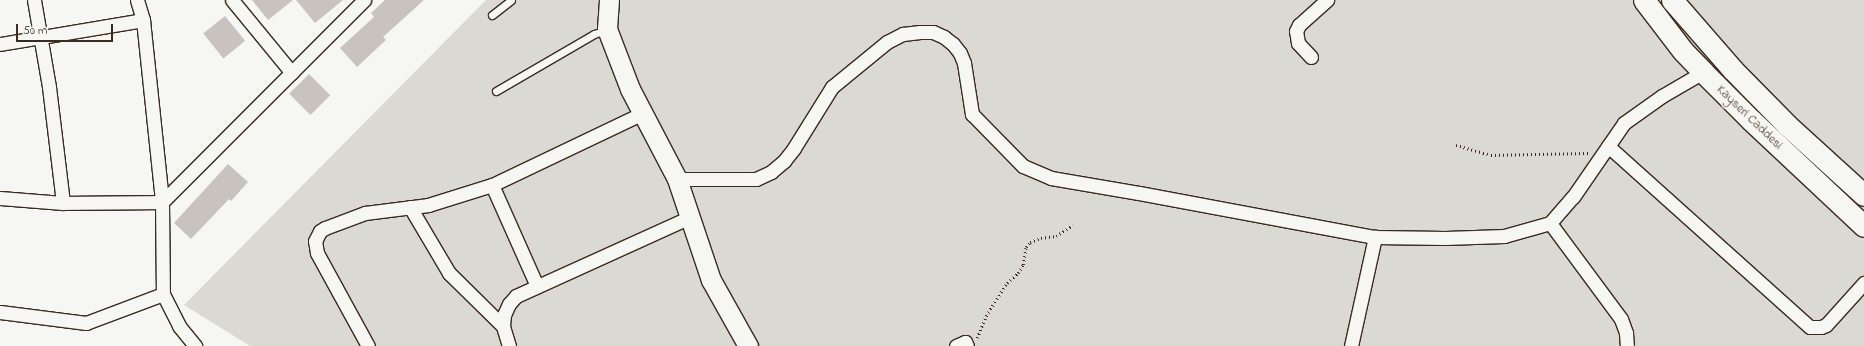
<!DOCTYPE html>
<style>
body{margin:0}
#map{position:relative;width:1864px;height:346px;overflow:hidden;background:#f6f6f2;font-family:"Indie Flower",sans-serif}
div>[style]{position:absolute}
.green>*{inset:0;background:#dad9d3}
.building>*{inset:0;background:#c8c3be;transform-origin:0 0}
.path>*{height:2.5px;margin-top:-1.25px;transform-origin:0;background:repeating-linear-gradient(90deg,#3b2a1e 0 1px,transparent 0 4px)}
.roads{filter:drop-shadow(1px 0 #3b2a1e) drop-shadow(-1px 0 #3b2a1e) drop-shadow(0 1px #3b2a1e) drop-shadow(0 -1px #3b2a1e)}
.lane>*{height:7px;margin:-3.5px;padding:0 3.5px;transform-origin:3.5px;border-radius:3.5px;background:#f6f6f2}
.street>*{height:13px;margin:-6.5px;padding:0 6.5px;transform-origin:6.5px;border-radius:6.5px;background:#f6f6f2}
.secondary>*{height:19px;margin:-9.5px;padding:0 9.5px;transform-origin:9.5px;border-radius:9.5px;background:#f6f6f2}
.primary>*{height:21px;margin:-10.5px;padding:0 10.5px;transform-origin:10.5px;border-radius:10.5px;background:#f6f6f2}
span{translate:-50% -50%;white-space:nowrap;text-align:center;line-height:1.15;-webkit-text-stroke:3px #f6f6f2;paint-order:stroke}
.street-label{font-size:13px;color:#3b2a1e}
.scale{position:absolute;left:16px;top:24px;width:97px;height:18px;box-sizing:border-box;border:2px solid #3b2a1e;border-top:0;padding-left:5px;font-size:12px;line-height:14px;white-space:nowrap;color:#3b2a1e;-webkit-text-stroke:3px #f6f6f2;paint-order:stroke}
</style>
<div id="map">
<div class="green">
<i style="clip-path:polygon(486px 0,1864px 0,1864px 346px,250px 346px,184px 305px)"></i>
</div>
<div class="building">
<i style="clip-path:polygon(252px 0,293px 0,268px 20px)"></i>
<i style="clip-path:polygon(296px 0,343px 0,315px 23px)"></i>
<i style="clip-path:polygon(385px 0,424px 0,383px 37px,386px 40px,357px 67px,340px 48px,374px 17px,371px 13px)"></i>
<i style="left:225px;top:16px;width:32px;height:28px;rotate:51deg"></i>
<i style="left:309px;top:74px;width:30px;height:28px;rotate:45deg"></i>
<i style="clip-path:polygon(228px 164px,248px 182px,231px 201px,229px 199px,191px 239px,174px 223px)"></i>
</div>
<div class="path">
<i style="left:1456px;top:145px;width:36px;rotate:16deg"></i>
<i style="left:1491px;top:155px;width:97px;rotate:-1.2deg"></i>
<i style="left:977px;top:338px;width:24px;rotate:-68deg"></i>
<i style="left:986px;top:316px;width:39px;rotate:-58deg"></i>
<i style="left:1007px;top:283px;width:15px;rotate:-42deg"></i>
<i style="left:1018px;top:273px;width:9px;rotate:-58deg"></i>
<i style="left:1023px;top:265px;width:18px;rotate:-81deg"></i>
<i style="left:1026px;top:247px;width:6px;rotate:-51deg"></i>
<i style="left:1030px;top:242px;width:12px;rotate:-20deg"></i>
<i style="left:1041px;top:238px;width:15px;rotate:-8deg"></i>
<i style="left:1056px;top:236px;width:20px;rotate:-33deg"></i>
</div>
<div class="roads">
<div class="lane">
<i style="left:492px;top:15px;width:24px;rotate:-38deg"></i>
<i style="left:496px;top:91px;width:113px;rotate:-30.2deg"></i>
<i style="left:594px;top:34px;width:13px;rotate:-18deg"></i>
</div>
<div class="street">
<i style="left:34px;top:0;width:88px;rotate:80.2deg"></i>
<i style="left:49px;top:87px;width:117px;rotate:83.1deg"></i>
<i style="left:137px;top:0;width:21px;rotate:73deg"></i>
<i style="left:143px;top:20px;width:183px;rotate:84deg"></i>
<i style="left:162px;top:202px;width:92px;rotate:89.4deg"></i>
<i style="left:163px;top:294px;width:36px;rotate:63deg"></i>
<i style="left:179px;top:326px;width:26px;rotate:51deg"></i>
<i style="left:232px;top:0;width:94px;rotate:50.6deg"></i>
<i style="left:0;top:44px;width:145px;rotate:-9.5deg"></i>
<i style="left:1311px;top:57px;width:19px;rotate:-133deg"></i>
<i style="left:1298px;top:43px;width:12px;rotate:-99deg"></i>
<i style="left:1296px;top:31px;width:7px;rotate:-63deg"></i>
<i style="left:1299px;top:25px;width:38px;rotate:-42deg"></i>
<i style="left:1608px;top:146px;width:271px;rotate:41.9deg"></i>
<i style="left:1810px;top:327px;width:11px"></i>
<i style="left:1821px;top:327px;width:5px;rotate:-22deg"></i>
<i style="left:1826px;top:325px;width:57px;rotate:-47.9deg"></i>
<i style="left:677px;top:179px;width:79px"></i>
<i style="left:756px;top:179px;width:17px;rotate:-25deg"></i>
<i style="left:771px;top:172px;width:17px;rotate:-40deg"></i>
<i style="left:784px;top:161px;width:16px;rotate:-52deg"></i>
<i style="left:794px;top:148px;width:72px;rotate:-58.1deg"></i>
<i style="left:832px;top:87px;width:71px;rotate:-39.3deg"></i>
<i style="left:887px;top:42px;width:18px;rotate:-27deg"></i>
<i style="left:903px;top:34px;width:17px;rotate:-7deg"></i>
<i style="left:920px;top:32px;width:13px"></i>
<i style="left:933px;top:32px;width:12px;rotate:24deg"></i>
<i style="left:944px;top:37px;width:11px;rotate:38deg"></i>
<i style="left:953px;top:44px;width:11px;rotate:52deg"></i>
<i style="left:960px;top:53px;width:11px;rotate:68deg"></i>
<i style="left:964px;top:63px;width:52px;rotate:81.1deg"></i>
<i style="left:972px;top:114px;width:73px;rotate:45.6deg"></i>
<i style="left:1023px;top:166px;width:30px;rotate:23deg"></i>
<i style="left:1051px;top:178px;width:89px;rotate:9.7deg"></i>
<i style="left:1139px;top:193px;width:240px;rotate:10.6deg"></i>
<i style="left:1375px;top:237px;width:70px;rotate:0.8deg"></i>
<i style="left:1445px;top:238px;width:59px;rotate:-1.9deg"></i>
<i style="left:1504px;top:236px;width:48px;rotate:-15.8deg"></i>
<i style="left:1550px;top:223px;width:35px;rotate:-49deg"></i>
<i style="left:1573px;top:197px;width:90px;rotate:-55.4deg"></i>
<i style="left:1624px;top:123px;width:47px;rotate:-35.4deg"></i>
<i style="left:1662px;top:96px;width:48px;rotate:-30.3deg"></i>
<i style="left:492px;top:185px;width:111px;rotate:66deg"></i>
<i style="left:0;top:198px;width:63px;rotate:4.5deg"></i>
<i style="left:63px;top:203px;width:99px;rotate:-0.6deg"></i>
<i style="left:162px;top:202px;width:286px;rotate:-45deg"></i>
<i style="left:410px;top:207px;width:77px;rotate:59.4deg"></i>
<i style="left:449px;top:273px;width:76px;rotate:44.5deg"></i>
<i style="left:1550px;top:223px;width:119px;rotate:53.5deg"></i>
<i style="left:1621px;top:319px;width:15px;rotate:70deg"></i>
<i style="left:1626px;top:333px;width:13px;rotate:86deg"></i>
<i style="left:0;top:312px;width:87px;rotate:7.3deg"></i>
<i style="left:86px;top:323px;width:82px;rotate:-20.6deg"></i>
<i style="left:368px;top:346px;width:106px;rotate:-118.7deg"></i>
<i style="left:317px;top:253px;width:12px;rotate:-99deg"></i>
<i style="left:315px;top:241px;width:11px;rotate:-63deg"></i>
<i style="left:320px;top:231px;width:6px;rotate:-31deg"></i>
<i style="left:325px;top:228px;width:43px;rotate:-20.6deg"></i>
<i style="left:365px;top:213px;width:64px;rotate:-7.2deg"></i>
<i style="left:428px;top:205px;width:67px;rotate:-17.4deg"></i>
<i style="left:492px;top:185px;width:167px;rotate:-25.5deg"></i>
<i style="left:509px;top:346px;width:21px;rotate:-107deg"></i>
<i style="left:503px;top:326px;width:11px;rotate:-85deg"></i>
<i style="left:504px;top:315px;width:12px;rotate:-66deg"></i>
<i style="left:509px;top:304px;width:11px;rotate:-49deg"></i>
<i style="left:516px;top:296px;width:191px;rotate:-24.4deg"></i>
<i style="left:956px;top:346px;width:10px;rotate:-24deg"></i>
<i style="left:965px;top:342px;width:4px;rotate:63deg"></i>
<i style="left:1351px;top:346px;width:112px;rotate:-77.6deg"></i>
</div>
<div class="secondary">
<i style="left:609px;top:0;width:29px;rotate:94deg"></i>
<i style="left:607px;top:29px;width:64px;rotate:69deg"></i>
<i style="left:630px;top:89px;width:102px;rotate:62.4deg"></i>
<i style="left:677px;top:179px;width:107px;rotate:71.4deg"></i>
<i style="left:711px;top:280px;width:76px;rotate:60.7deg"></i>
</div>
<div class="primary">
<i style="left:1644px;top:0;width:64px;rotate:52.6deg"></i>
<i style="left:1683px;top:51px;width:29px;rotate:46deg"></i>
<i style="left:1703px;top:72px;width:68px;rotate:45deg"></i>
<i style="left:1751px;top:120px;width:155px;rotate:43.2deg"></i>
<i style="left:1672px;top:0;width:93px;rotate:48.9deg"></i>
<i style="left:1733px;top:70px;width:77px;rotate:45.5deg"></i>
<i style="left:1787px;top:125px;width:104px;rotate:42.3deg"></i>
</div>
</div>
<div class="street-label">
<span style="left:1749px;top:118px;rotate:44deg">Kayseri Caddesi</span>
</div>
<div class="scale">50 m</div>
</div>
